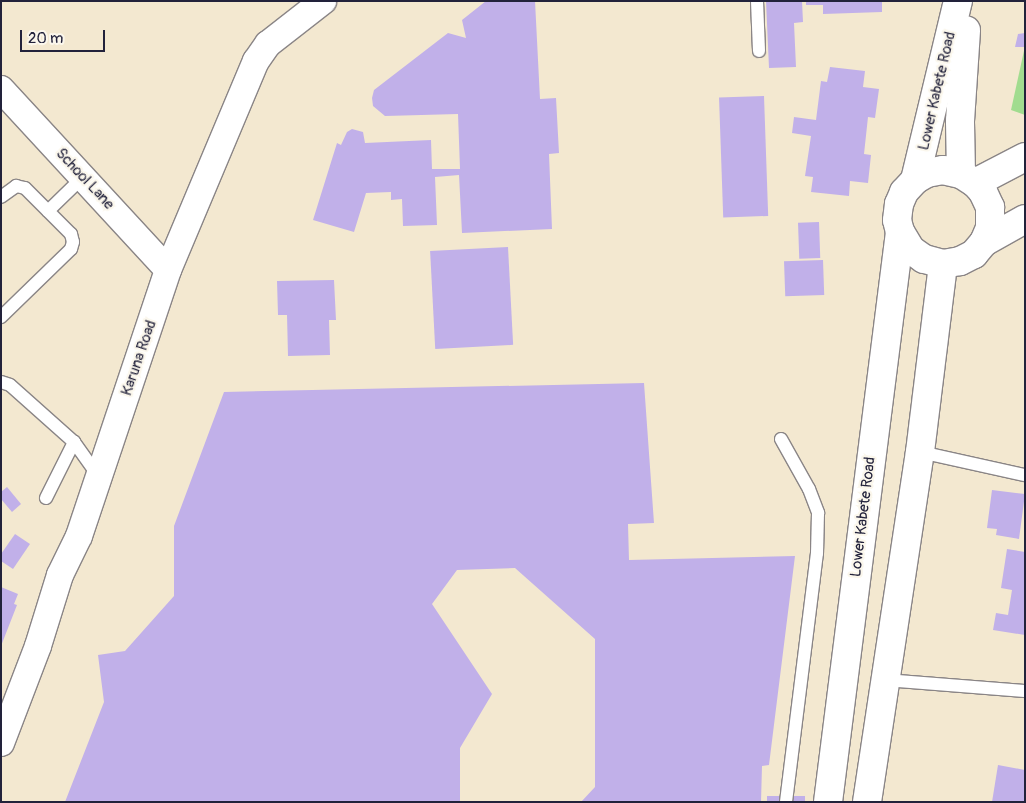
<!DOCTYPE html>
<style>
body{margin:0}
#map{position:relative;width:1026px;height:803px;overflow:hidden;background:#f3e8d0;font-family:Pangolin,sans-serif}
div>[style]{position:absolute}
.green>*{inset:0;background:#a1dc8f}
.building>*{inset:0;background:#c1b0e9;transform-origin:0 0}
.roads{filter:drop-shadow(1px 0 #8a8586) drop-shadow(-1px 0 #8a8586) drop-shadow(0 1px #8a8586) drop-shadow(0 -1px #8a8586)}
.lane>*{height:12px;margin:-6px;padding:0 6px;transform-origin:6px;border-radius:6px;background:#fff}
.street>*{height:26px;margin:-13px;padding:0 13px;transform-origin:13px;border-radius:13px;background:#fff}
.secondary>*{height:28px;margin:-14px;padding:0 14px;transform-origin:14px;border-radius:14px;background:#fff}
.primary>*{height:28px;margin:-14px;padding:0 14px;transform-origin:14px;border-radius:14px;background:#fff}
span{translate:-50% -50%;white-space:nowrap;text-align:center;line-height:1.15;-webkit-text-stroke:4.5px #fbf7ec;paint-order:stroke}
.street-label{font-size:15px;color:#22223b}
.frame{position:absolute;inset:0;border:2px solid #22223b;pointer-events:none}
.scale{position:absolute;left:20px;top:30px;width:85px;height:22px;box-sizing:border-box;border:2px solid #22223b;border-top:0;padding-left:6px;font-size:15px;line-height:18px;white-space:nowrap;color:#22223b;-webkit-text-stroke:4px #fbf7ec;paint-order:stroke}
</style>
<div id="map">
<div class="green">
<i style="clip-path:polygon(1025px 46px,1025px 115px,1011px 110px)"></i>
</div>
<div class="building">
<i style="clip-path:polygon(486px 1px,535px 1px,540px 99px,556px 98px,559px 153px,549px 154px,552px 229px,462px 233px,459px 175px,435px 177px,437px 225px,403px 226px,402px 199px,391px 200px,391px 192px,366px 193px,354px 232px,313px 220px,337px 143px,341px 145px,347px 132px,352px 129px,363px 132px,365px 143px,431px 140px,432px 169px,460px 169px,458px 114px,385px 116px,373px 106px,372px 98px,374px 90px,448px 33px,466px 38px,462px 20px)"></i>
<i style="clip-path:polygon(766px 1px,802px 1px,803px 22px,794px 23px,796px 67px,769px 68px)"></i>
<i style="clip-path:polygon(806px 1px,882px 1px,882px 12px,823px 14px,823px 5px,806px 5px)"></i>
<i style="clip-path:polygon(1025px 33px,1025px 47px,1015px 47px,1018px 34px)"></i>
<i style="clip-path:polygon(830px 67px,865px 71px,863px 87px,879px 89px,875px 118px,868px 117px,864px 154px,871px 155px,868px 183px,850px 181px,849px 196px,811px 192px,813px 177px,805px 176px,811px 136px,792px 133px,794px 117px,816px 120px,821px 81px,827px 82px)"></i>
<i style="left:764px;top:96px;width:120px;height:45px;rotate:88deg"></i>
<i style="left:819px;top:222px;width:36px;height:21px;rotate:88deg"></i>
<i style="left:508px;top:247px;width:98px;height:78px;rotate:87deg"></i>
<i style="left:823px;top:260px;width:35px;height:39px;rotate:88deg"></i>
<i style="clip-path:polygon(334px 280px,336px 320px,329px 320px,330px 355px,288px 356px,287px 315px,278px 315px,277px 281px)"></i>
<i style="clip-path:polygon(644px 383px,654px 523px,628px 524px,629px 560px,795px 556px,769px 765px,762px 766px,761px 802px,581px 802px,595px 787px,595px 639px,515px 568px,457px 570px,432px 604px,492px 694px,460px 748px,460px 802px,65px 802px,104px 702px,98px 655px,125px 651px,174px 596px,174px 526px,224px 392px)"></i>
<i style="clip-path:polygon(7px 487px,21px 504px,12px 512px,1px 499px,1px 492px)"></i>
<i style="clip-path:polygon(992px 490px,1025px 494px,1019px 539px,996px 535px,997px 529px,987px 528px)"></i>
<i style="clip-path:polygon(15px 534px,30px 544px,13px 569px,1px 561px,1px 554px)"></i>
<i style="clip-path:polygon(1007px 549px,1025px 552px,1025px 635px,993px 630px,996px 613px,1008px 615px,1012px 590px,1001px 588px)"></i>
<i style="clip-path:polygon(1px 587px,18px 594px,14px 604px,17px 605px,1px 646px)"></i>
<i style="clip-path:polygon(998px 765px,1025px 770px,1025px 802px,992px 802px)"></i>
<i style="left:767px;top:796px;width:38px;height:6px"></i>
</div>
<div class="roads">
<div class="lane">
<i style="left:757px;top:1px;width:50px;rotate:87.7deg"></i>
<i style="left:1px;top:197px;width:19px;rotate:-36deg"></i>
<i style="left:16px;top:186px;width:9px;rotate:13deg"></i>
<i style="left:25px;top:188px;width:65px;rotate:45deg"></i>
<i style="left:71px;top:234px;width:8px;rotate:76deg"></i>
<i style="left:73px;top:242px;width:7px;rotate:106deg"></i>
<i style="left:71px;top:249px;width:98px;rotate:135.8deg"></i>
<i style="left:48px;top:211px;width:49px;rotate:-44.2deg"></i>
<i style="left:1px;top:382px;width:9px;rotate:18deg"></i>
<i style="left:10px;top:385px;width:86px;rotate:41.7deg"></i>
<i style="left:74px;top:442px;width:43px;rotate:54.5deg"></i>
<i style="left:781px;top:439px;width:57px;rotate:60.8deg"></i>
<i style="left:809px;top:489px;width:26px;rotate:69deg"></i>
<i style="left:818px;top:513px;width:40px;rotate:91.4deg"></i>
<i style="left:817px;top:553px;width:251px;rotate:97.1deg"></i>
<i style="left:920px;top:452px;width:107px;rotate:12.4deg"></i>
<i style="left:46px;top:498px;width:63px;rotate:-63.4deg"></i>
<i style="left:885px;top:680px;width:140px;rotate:4.5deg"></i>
</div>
<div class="street">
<i style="left:1px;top:89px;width:246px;rotate:47.3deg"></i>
<i style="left:1px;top:743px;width:104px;rotate:-69.1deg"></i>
<i style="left:38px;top:646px;width:74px;rotate:-72.8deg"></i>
<i style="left:60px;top:575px;width:43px;rotate:-64deg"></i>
<i style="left:79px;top:536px;width:280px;rotate:-71.5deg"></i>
<i style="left:168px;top:270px;width:227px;rotate:-67.2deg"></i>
<i style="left:256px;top:61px;width:21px;rotate:-55deg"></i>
<i style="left:268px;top:44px;width:70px;rotate:-38deg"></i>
</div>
<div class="secondary">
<i style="left:961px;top:174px;width:53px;rotate:-91.1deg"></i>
<i style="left:960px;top:121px;width:91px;rotate:-86.2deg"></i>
<i style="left:915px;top:180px;width:184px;rotate:-76.5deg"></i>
<i style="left:828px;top:802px;width:575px;rotate:-82.8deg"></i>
<i style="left:900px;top:232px;width:12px;rotate:-104deg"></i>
<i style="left:897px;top:220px;width:16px;rotate:-83deg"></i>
<i style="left:899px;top:204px;width:13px;rotate:-67deg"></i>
<i style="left:904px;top:192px;width:16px;rotate:-47deg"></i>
<i style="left:915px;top:180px;width:14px;rotate:-30deg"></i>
<i style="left:927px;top:173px;width:16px;rotate:-11deg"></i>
<i style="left:943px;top:170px;width:18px;rotate:13deg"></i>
<i style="left:961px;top:174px;width:17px;rotate:33deg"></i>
<i style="left:975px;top:183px;width:12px;rotate:48deg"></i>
<i style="left:983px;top:192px;width:17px;rotate:65deg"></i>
<i style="left:990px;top:207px;width:21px;rotate:90deg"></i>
<i style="left:990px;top:228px;width:15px;rotate:113deg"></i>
<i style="left:984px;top:242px;width:16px;rotate:130deg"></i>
<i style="left:974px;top:254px;width:16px;rotate:153deg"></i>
<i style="left:960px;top:261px;width:17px;rotate:170deg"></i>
<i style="left:943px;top:264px;width:20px;rotate:-165deg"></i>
<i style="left:924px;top:259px;width:16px;rotate:-145deg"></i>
<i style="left:911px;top:250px;width:21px;rotate:-121deg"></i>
<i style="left:867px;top:802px;width:354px;rotate:-81.4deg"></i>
<i style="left:920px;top:452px;width:189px;rotate:-83deg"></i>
</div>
<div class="primary">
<i style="left:975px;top:183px;width:56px;rotate:-27.5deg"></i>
<i style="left:984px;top:242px;width:47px;rotate:-29.3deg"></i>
</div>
</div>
<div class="street-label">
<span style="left:937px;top:91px;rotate:-77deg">Lower Kabete Road</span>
<span style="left:85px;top:179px;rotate:47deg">School Lane</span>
<span style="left:139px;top:358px;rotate:-71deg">Karuna Road</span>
<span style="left:863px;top:517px;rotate:-83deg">Lower Kabete Road</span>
</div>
<div class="frame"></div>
<div class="scale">20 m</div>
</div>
